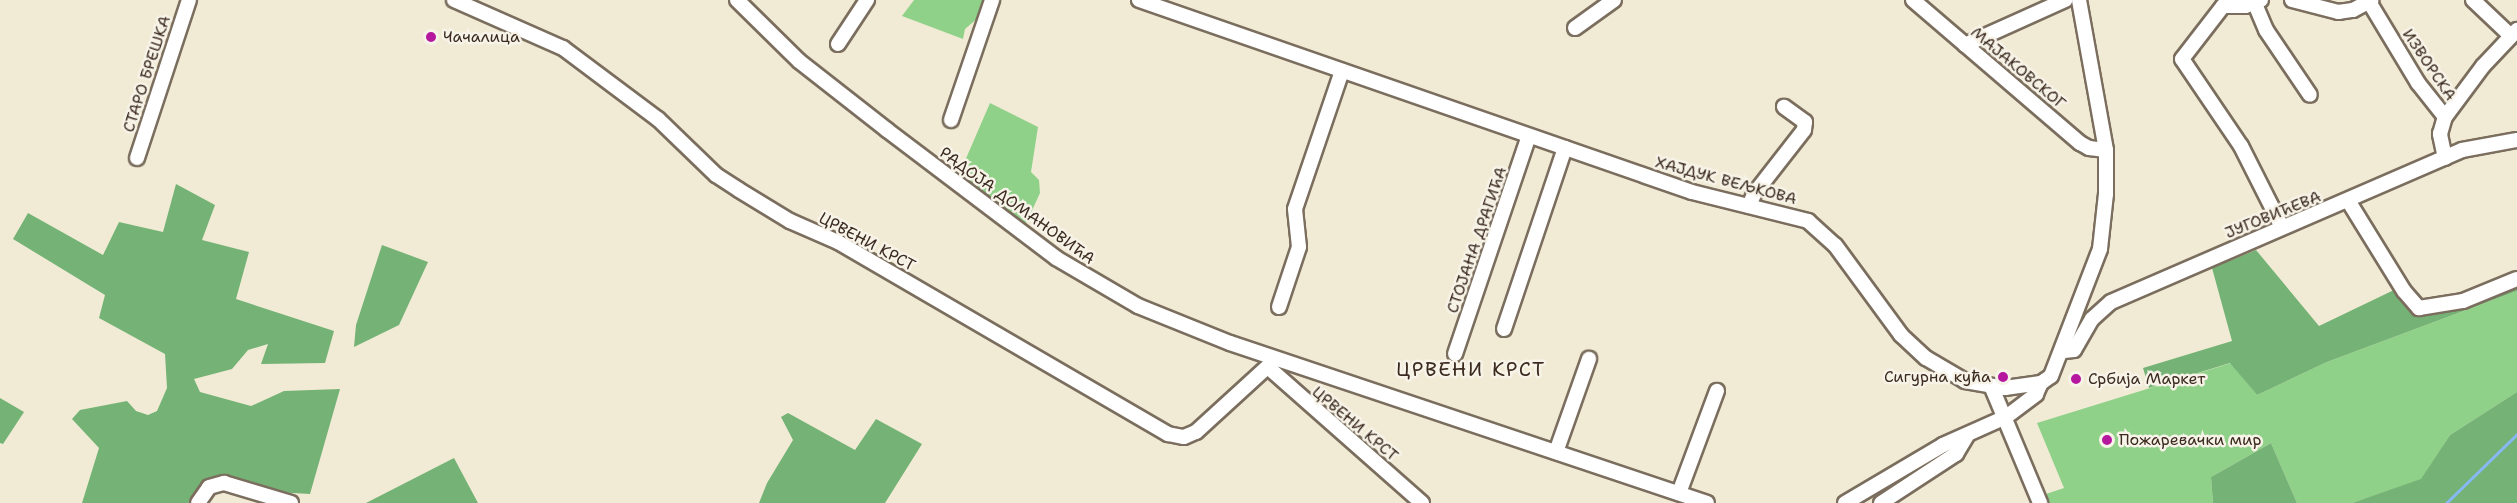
<!DOCTYPE html>
<meta charset="utf-8">
<style>
body{margin:0}
#map{position:relative;width:2517px;height:503px;overflow:hidden;background:#f1ebd5;font-family:"Shantell Sans",sans-serif}
div>[style]{position:absolute}
.green>*{inset:0;background:#90d189}
.forest>*{inset:0;background:#74b375}
.stream>*{height:3px;margin:-1.5px;padding:0 1.5px;transform-origin:1.5px;border-radius:1.5px;background:#87b8f3}
.roads{filter:drop-shadow(2px 0 #7b6e5e) drop-shadow(-2px 0 #7b6e5e) drop-shadow(0 2px #7b6e5e) drop-shadow(0 -2px #7b6e5e)}
.minor>*{height:14px;margin:-7px;padding:0 7px;transform-origin:7px;border-radius:7px;background:#fff}
.dots>*{width:16px;height:16px;translate:-50% -50%;box-sizing:border-box;border:3px solid #f7f3e8;border-radius:50%}
span{translate:-50% -50%;white-space:nowrap;text-align:center;line-height:1.15;-webkit-text-stroke:5px #f7f3e8;paint-order:stroke}
.poi-label{font-size:16px;color:#3b2a1e}
.left{translate:0 -50%;text-align:left}
.right{translate:-100% -50%;text-align:right}
.street-label{font-size:16px;color:#3b2a1e}
.quarter-label{font-size:20px;color:#3b2a1e;letter-spacing:1.5px}
</style>
<div id="map">
<div class="green">
<i style="clip-path:polygon(914px 0,985px 0,979px 17px,965px 29px,963px 39px,902px 16px)"></i>
<i style="clip-path:polygon(990px 103px,1038px 127px,1031px 172px,1039px 180px,1040px 193px,1024px 228px,958px 177px)"></i>
<i style="clip-path:polygon(2517px 291px,2517px 392px,2450px 435px,2421px 480px,2352px 503px,2297px 503px,2271px 443px,2211px 477px,2213px 503px,2049px 503px,2046px 494px,2064px 488px,2037px 423px,2231px 363px,2257px 395px,2327px 362px)"></i>
</div>
<div class="forest">
<i style="clip-path:polygon(176px 184px,215px 205px,202px 240px,249px 252px,236px 299px,334px 331px,325px 363px,261px 364px,268px 344px,248px 350px,232px 369px,194px 379px,200px 392px,251px 406px,284px 391px,340px 389px,310px 494px,275px 492px,206px 478px,197px 503px,82px 503px,99px 448px,72px 419px,80px 410px,127px 401px,136px 411px,148px 415px,157px 411px,167px 388px,165px 354px,99px 318px,105px 295px,13px 239px,28px 213px,103px 255px,119px 222px,163px 232px)"></i>
<i style="clip-path:polygon(382px 245px,428px 262px,399px 325px,354px 347px,356px 325px)"></i>
<i style="clip-path:polygon(2256px 250px,2319px 326px,2396px 289px,2411px 310px,2428px 311px,2517px 278px,2517px 291px,2327px 362px,2257px 395px,2230px 363px,2149px 388px,2143px 368px,2232px 341px,2212px 268px)"></i>
<i style="clip-path:polygon(2517px 392px,2517px 503px,2352px 503px,2421px 479px,2450px 435px)"></i>
<i style="clip-path:polygon(0 398px,24px 412px,3px 444px,0 443px)"></i>
<i style="clip-path:polygon(788px 413px,855px 450px,876px 419px,922px 444px,885px 503px,759px 503px,767px 483px,793px 440px,781px 417px)"></i>
<i style="clip-path:polygon(2271px 443px,2297px 503px,2213px 503px,2211px 477px)"></i>
<i style="clip-path:polygon(454px 458px,478px 503px,366px 503px)"></i>
</div>
<div class="stream">
<i style="left:2446px;top:503px;width:99px;rotate:-44.2deg"></i>
</div>
<div class="roads">
<div class="minor">
<i style="left:454px;top:0;width:119px;rotate:23.8deg"></i>
<i style="left:563px;top:48px;width:119px;rotate:36.8deg"></i>
<i style="left:658px;top:119px;width:81px;rotate:44deg"></i>
<i style="left:716px;top:175px;width:27px;rotate:33deg"></i>
<i style="left:739px;top:190px;width:60px;rotate:31.3deg"></i>
<i style="left:790px;top:221px;width:52px;rotate:23.6deg"></i>
<i style="left:838px;top:242px;width:382px;rotate:30.2deg"></i>
<i style="left:1168px;top:434px;width:16px;rotate:11deg"></i>
<i style="left:1184px;top:437px;width:13px;rotate:-23deg"></i>
<i style="left:1196px;top:432px;width:108px;rotate:-42.4deg"></i>
<i style="left:737px;top:0;width:87px;rotate:44.5deg"></i>
<i style="left:799px;top:61px;width:112px;rotate:38.1deg"></i>
<i style="left:887px;top:130px;width:212px;rotate:37.1deg"></i>
<i style="left:1056px;top:258px;width:95px;rotate:30.3deg"></i>
<i style="left:1138px;top:306px;width:99px;rotate:21.9deg"></i>
<i style="left:1230px;top:343px;width:503px;rotate:18.54deg"></i>
<i style="left:1139px;top:0;width:585px;rotate:19.15deg"></i>
<i style="left:1692px;top:192px;width:120px;rotate:14deg"></i>
<i style="left:1808px;top:221px;width:36px;rotate:42deg"></i>
<i style="left:1835px;top:245px;width:112px;rotate:53.7deg"></i>
<i style="left:1901px;top:335px;width:34px;rotate:43deg"></i>
<i style="left:1926px;top:358px;width:45px;rotate:30.5deg"></i>
<i style="left:1965px;top:381px;width:41px;rotate:9.9deg"></i>
<i style="left:2005px;top:388px;width:36px;rotate:-8deg"></i>
<i style="left:2041px;top:383px;width:12px;rotate:-35deg"></i>
<i style="left:2051px;top:376px;width:136px;rotate:-68.9deg"></i>
<i style="left:2100px;top:249px;width:55px;rotate:-83.8deg"></i>
<i style="left:2106px;top:194px;width:44px;rotate:-90deg"></i>
<i style="left:2106px;top:150px;width:152px;rotate:-100.2deg"></i>
<i style="left:1913px;top:0;width:220px;rotate:40.6deg"></i>
<i style="left:2080px;top:143px;width:10px;rotate:29deg"></i>
<i style="left:2089px;top:148px;width:17px;rotate:7deg"></i>
<i style="left:2261px;top:0;width:17px;rotate:159deg"></i>
<i style="left:2245px;top:6px;width:22px;rotate:180deg"></i>
<i style="left:2223px;top:6px;width:67px;rotate:127.7deg"></i>
<i style="left:2182px;top:59px;width:105px;rotate:55.9deg"></i>
<i style="left:2241px;top:146px;width:91px;rotate:63.2deg"></i>
<i style="left:2292px;top:0;width:48px;rotate:14.6deg"></i>
<i style="left:2338px;top:12px;width:15px;rotate:-8deg"></i>
<i style="left:2353px;top:10px;width:21px;rotate:-28deg"></i>
<i style="left:2368px;top:0;width:97px;rotate:58.9deg"></i>
<i style="left:2418px;top:83px;width:43px;rotate:51.5deg"></i>
<i style="left:2473px;top:0;width:52px;rotate:43.5deg"></i>
<i style="left:2255px;top:4px;width:28px;rotate:67deg"></i>
<i style="left:2266px;top:30px;width:78px;rotate:55.9deg"></i>
<i style="left:1575px;top:28px;width:48px;rotate:-35.7deg"></i>
<i style="left:838px;top:44px;width:53px;rotate:-56.6deg"></i>
<i style="left:1965px;top:45px;width:110px;rotate:-24.2deg"></i>
<i style="left:951px;top:120px;width:127px;rotate:-71.1deg"></i>
<i style="left:137px;top:158px;width:166px;rotate:-71.8deg"></i>
<i style="left:2445px;top:158px;width:25px;rotate:-102deg"></i>
<i style="left:2440px;top:134px;width:18px;rotate:-74deg"></i>
<i style="left:2445px;top:117px;width:64px;rotate:-53.3deg"></i>
<i style="left:2483px;top:66px;width:50px;rotate:-46.6deg"></i>
<i style="left:2349px;top:202px;width:105px;rotate:58.3deg"></i>
<i style="left:2404px;top:291px;width:23px;rotate:49deg"></i>
<i style="left:2419px;top:308px;width:45px;rotate:-9deg"></i>
<i style="left:2463px;top:301px;width:58px;rotate:-22.2deg"></i>
<i style="left:1749px;top:206px;width:13px;rotate:-67deg"></i>
<i style="left:1754px;top:194px;width:81px;rotate:-52deg"></i>
<i style="left:1804px;top:130px;width:8px;rotate:-83deg"></i>
<i style="left:1805px;top:122px;width:26px;rotate:-144deg"></i>
<i style="left:1279px;top:307px;width:63px;rotate:-71.6deg"></i>
<i style="left:1299px;top:247px;width:38px;rotate:-96deg"></i>
<i style="left:1295px;top:209px;width:146px;rotate:-71.2deg"></i>
<i style="left:1504px;top:329px;width:191px;rotate:-71.4deg"></i>
<i style="left:2064px;top:351px;width:10px;rotate:-6deg"></i>
<i style="left:2074px;top:350px;width:36px;rotate:-60deg"></i>
<i style="left:2092px;top:319px;width:25px;rotate:-42deg"></i>
<i style="left:2111px;top:302px;width:382px;rotate:-23.4deg"></i>
<i style="left:2462px;top:150px;width:56px;rotate:-10.3deg"></i>
<i style="left:1455px;top:354px;width:230px;rotate:-71.3deg"></i>
<i style="left:1269px;top:368px;width:204px;rotate:41.4deg"></i>
<i style="left:1992px;top:388px;width:125px;rotate:67.3deg"></i>
<i style="left:1556px;top:452px;width:99px;rotate:-70.5deg"></i>
<i style="left:1679px;top:493px;width:109px;rotate:-69.6deg"></i>
<i style="left:198px;top:503px;width:19px;rotate:-55deg"></i>
<i style="left:209px;top:487px;width:16px;rotate:-15deg"></i>
<i style="left:224px;top:483px;width:70px;rotate:16.6deg"></i>
<i style="left:1845px;top:503px;width:114px;rotate:-30.6deg"></i>
<i style="left:1943px;top:445px;width:69px;rotate:-24deg"></i>
<i style="left:2006px;top:417px;width:38px;rotate:-37deg"></i>
<i style="left:2036px;top:394px;width:12px;rotate:-66deg"></i>
<i style="left:1881px;top:503px;width:90px;rotate:-33.2deg"></i>
<i style="left:1956px;top:454px;width:21px;rotate:-59deg"></i>
</div>
</div>
<div class="dots">
<i style="left:431px;top:37px;background:#b5179e"></i>
<i style="left:2003px;top:377px;background:#b5179e"></i>
<i style="left:2076px;top:379px;background:#b5179e"></i>
<i style="left:2107px;top:440px;background:#b5179e"></i>
</div>
<div class="poi-label">
<span class="left" style="left:443px;top:37px">Чачалица</span>
<span class="right" style="left:1991px;top:377px">Сигурна кућа</span>
<span class="left" style="left:2088px;top:379px">Србија Маркет</span>
<span class="left" style="left:2119px;top:440px">Пожаревачки мир</span>
</div>
<div class="street-label">
<span style="left:2429px;top:65px;rotate:56deg">ИЗВОРСКА</span>
<span style="left:2018px;top:68px;rotate:40deg">МАЈАКОВСКОГ</span>
<span style="left:147px;top:74px;rotate:-72deg">СТАРО БРЕШКА</span>
<span style="left:1726px;top:181px;rotate:15deg">ХАЈДУК ВЕЉКОВА</span>
<span style="left:1017px;top:206px;rotate:36deg">РАДОЈА ДОМАНОВИЋА</span>
<span style="left:2273px;top:215px;rotate:-22deg">ЈУГОВИЋЕВА</span>
<span style="left:1477px;top:240px;rotate:-71deg">СТОЈАНА ДРАГИЋА</span>
<span style="left:867px;top:242px;rotate:28deg">ЦРВЕНИ КРСТ</span>
<span style="left:1355px;top:424px;rotate:40deg">ЦРВЕНИ КРСТ</span>
</div>
<div class="quarter-label">
<span style="left:1471px;top:369px">ЦРВЕНИ КРСТ</span>
</div>
</div>
